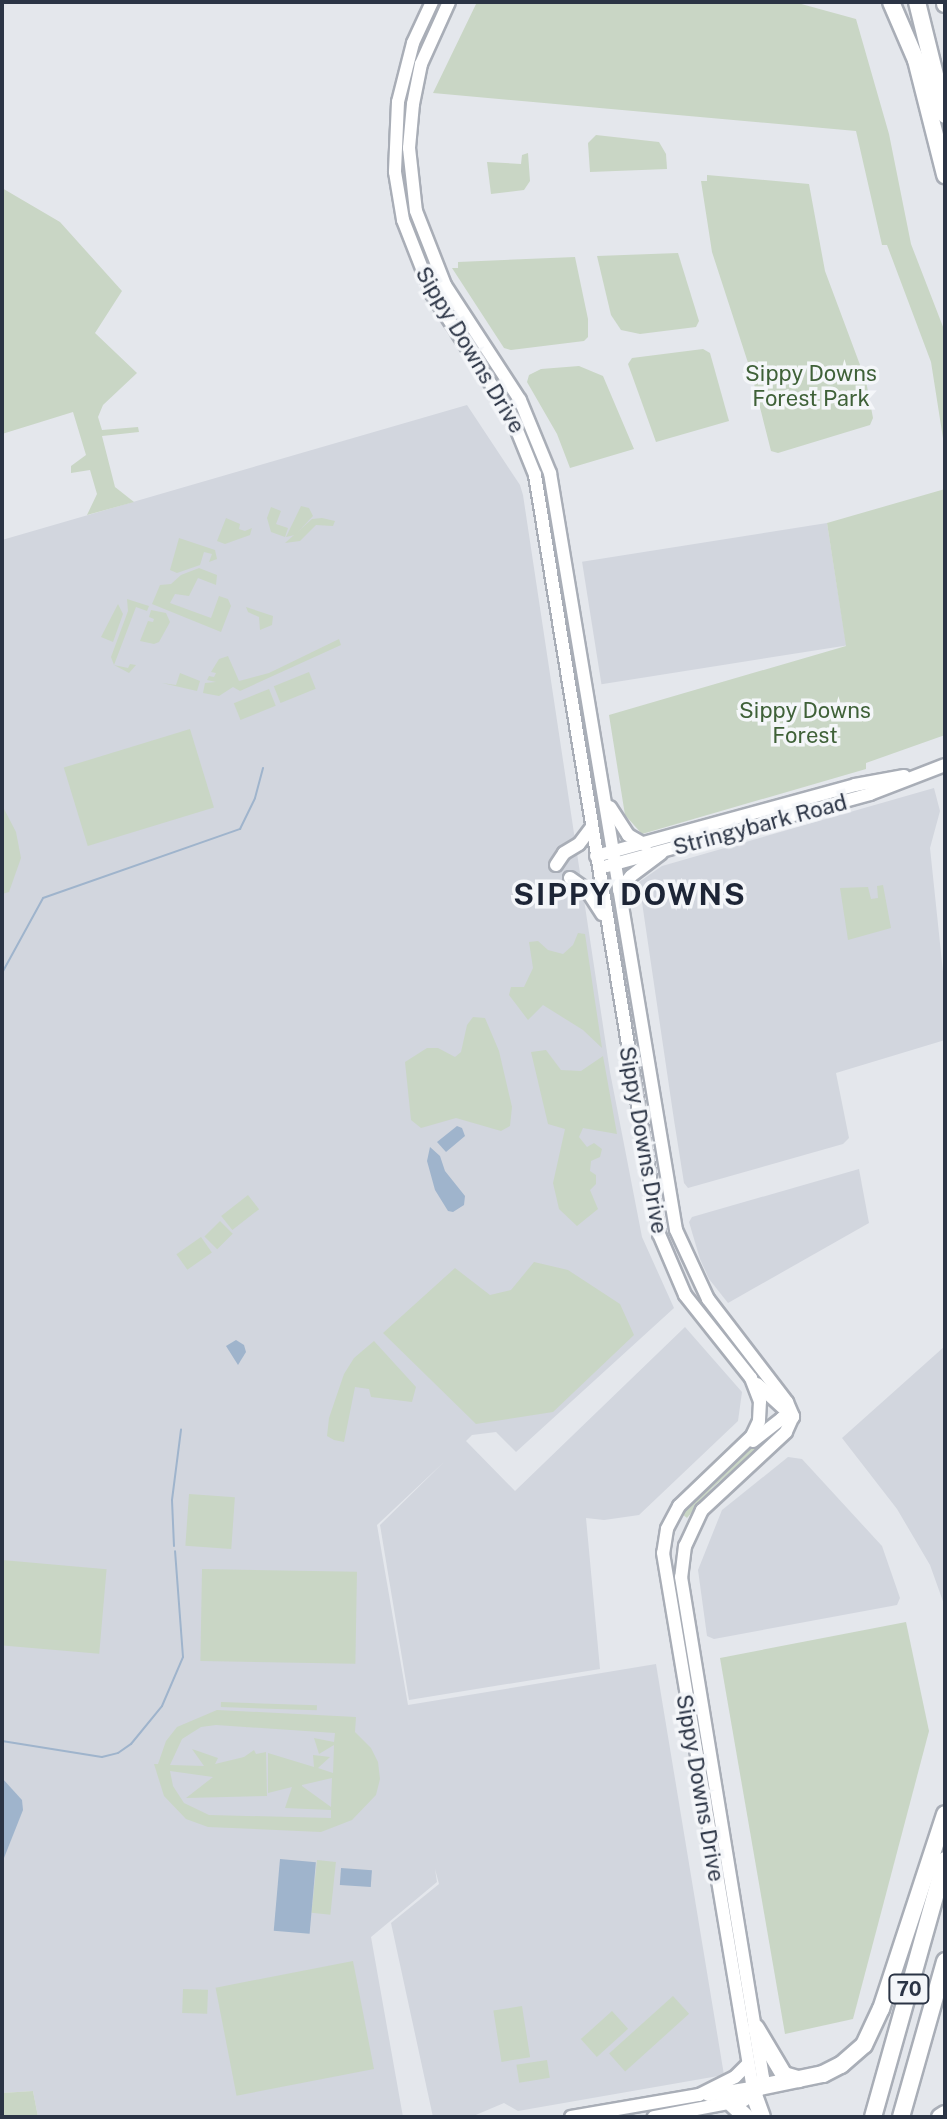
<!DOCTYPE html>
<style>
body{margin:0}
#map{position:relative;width:947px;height:2119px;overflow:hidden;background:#e4e7ec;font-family:"Public Sans",sans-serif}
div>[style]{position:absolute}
.built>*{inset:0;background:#d2d6de;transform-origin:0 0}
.green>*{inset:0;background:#c9d6c5;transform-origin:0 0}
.water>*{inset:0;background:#9fb4cc;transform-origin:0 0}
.stream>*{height:2px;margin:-1px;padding:0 1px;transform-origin:1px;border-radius:1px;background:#9fb4cc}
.roads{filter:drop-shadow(2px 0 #a9aeb7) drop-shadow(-2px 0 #a9aeb7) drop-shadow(0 2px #a9aeb7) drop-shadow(0 -2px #a9aeb7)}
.secondary>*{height:12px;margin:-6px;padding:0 6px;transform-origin:6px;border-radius:6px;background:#fff}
.highway>*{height:16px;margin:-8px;padding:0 8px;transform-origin:8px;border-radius:8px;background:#fff}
span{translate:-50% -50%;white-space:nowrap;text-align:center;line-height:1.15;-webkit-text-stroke:7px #f4f6f9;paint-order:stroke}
.shield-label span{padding:2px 6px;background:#f4f6f9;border:2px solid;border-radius:6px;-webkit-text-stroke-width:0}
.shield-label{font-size:20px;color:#2b3445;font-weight:700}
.street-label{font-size:22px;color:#2b3445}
.park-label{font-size:22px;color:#3f6138}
.district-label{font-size:30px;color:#1d2536;font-weight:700;letter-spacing:2px}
.frame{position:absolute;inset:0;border:4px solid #2b3445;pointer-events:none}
</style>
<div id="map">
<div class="built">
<i style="clip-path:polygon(467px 405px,520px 485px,523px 495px,610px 1072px,642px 1237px,674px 1308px,516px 1452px,496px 1432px,472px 1435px,466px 1441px,515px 1491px,685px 1327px,742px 1392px,738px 1421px,639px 1515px,604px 1520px,586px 1518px,600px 1669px,409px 1700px,380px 1525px,445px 1461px,377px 1525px,408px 1705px,656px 1664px,724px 2075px,518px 2111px,504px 2103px,471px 2117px,433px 2117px,391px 1923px,439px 1884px,435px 1869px,437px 1882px,371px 1937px,403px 2117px,38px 2117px,33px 2091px,2px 2093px,2px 540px)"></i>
<i style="left:827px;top:523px;width:124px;height:248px;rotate:81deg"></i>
<i style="clip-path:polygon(934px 788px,940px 811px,930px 848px,945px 991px,945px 1040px,836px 1073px,849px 1138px,843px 1144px,688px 1188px,684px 1183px,674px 1120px,639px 882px,662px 866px)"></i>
<i style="clip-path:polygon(859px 1169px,869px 1223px,728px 1303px,709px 1279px,700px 1259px,689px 1222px,692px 1217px)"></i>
<i style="clip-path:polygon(945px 1346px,945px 1607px,930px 1565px,897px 1509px,842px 1438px)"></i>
<i style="clip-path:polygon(788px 1457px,802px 1459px,882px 1546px,900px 1598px,897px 1605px,714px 1639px,707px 1636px,698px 1570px,722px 1510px)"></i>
</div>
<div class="green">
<i style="clip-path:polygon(477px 2px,794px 2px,856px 19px,889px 134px,911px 244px,945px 332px,945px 451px,931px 362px,887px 245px,882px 245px,856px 131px,433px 93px)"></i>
<i style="clip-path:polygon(596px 135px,659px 142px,666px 154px,667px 169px,590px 172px,588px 143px)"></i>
<i style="clip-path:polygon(528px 153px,530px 181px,524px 190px,491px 194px,487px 162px,521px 164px,522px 155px)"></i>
<i style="clip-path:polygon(707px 175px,809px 184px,825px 271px,866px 381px,873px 418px,870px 425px,778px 453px,771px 451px,751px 372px,712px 252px,701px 181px,707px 181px)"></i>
<i style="clip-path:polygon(2px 188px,60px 222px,122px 291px,95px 333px,137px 373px,103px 405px,98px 417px,102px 430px,138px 427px,139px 432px,102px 436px,115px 487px,134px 502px,87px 515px,97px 494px,90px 470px,71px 473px,71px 466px,86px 455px,73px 412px,2px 434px)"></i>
<i style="clip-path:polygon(678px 253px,699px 321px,696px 327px,640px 334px,621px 330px,611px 315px,597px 256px)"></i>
<i style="clip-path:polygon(575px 257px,588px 319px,588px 337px,584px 341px,511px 350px,504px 348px,452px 268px,458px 268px,458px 262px)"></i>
<i style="clip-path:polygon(703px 349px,710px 353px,729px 421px,656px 442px,628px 364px,632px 358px)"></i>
<i style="clip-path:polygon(579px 366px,603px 376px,634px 449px,570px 468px,557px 434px,527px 382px,529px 375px,541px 369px)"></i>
<i style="clip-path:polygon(945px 489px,945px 735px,866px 763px,866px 769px,642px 834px,625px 815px,609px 715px,846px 646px,827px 523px)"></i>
<i style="clip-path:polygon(301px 506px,309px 508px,313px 516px,295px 535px,286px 537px)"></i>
<i style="clip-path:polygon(271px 507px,281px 511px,276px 524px,288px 528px,285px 537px,271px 532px,267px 518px)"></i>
<i style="clip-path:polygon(226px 518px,240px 524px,239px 529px,245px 531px,252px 528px,250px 535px,225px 544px,217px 541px)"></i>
<i style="clip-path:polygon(322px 518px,335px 521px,333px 526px,316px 525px,300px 541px,285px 543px,312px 519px)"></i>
<i style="clip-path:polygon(179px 538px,215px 550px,217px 559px,209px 562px,212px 554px,204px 552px,200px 565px,177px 573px,170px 570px)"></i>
<i style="clip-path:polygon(199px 568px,217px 575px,216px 585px,198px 578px,189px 596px,175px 594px,170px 603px,211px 618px,219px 596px,228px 599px,231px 606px,221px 632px,152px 604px,160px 585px,171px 584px,181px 575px)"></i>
<i style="clip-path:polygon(127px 599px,149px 606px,147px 611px,136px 607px,114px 665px,128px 668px,130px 664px,136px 665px,129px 673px,114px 665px,111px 657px,128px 611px)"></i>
<i style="clip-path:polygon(118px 604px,123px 614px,113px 642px,101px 637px)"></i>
<i style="clip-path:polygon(246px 607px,273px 616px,272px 625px,260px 630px,259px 617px,248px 612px)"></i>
<i style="clip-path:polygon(151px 610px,166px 613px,170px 622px,159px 642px,154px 644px,140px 641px,148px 621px,153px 622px,154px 619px,149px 617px)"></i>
<i style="clip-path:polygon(339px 639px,341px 645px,240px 691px,233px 687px,219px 696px,203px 693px,205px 683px,216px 682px,207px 680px,209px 676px,214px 677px,216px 673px,211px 672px,219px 659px,228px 656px,239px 681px,269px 673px)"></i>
<i style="left:309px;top:672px;width:18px;height:38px;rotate:68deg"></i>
<i style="clip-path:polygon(180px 673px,200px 681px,197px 691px,162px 683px,176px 685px)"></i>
<i style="left:269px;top:689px;width:18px;height:38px;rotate:68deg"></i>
<i style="left:190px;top:729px;width:82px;height:132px;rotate:73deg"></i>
<i style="clip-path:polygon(2px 805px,16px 832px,21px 858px,9px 892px,2px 894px)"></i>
<i style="clip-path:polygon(883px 885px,891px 928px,848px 940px,840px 888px,868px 887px,871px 899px,878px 898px,877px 886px)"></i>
<i style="clip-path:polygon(578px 933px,585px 934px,602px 1048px,583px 1030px,543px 1005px,528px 1020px,509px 995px,511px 987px,524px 987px,533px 968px,529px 942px,538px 941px,548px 950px,563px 954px,573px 945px)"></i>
<i style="clip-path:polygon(473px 1017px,485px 1018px,499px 1051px,512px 1107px,510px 1126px,501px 1131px,456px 1118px,421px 1128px,411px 1120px,405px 1062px,427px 1048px,438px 1048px,455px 1057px,461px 1052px,467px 1025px)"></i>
<i style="clip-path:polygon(546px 1050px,561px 1070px,581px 1071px,603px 1056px,617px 1134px,583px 1128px,579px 1137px,587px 1147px,594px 1143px,602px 1149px,600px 1157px,591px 1161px,590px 1171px,596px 1175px,596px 1184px,590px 1190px,598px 1209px,577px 1226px,559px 1209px,553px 1183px,565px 1129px,548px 1124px,531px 1052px)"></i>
<i style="left:248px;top:1195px;width:18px;height:34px;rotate:52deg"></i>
<i style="left:220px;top:1221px;width:18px;height:22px;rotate:45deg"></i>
<i style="left:201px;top:1237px;width:19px;height:30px;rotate:55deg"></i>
<i style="clip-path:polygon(534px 1262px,568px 1270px,620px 1304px,634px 1335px,553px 1412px,476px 1424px,383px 1333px,455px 1268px,490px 1295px,511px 1290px)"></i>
<i style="clip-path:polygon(374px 1341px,416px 1387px,412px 1402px,371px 1397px,369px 1389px,355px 1387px,344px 1442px,334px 1440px,327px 1436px,329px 1418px,344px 1374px,354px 1358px)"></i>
<i style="clip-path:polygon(770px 1431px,774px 1434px,712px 1488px,687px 1518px,682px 1514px,703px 1489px)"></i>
<i style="left:189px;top:1494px;width:46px;height:52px;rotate:4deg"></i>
<i style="left:2px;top:1560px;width:105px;height:85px;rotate:5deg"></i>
<i style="left:202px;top:1569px;width:155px;height:92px;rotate:1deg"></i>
<i style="clip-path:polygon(906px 1622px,929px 1731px,853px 2019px,785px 2034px,720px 1658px)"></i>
<i style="left:221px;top:1702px;width:96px;height:5px;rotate:2deg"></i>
<i style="clip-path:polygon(evenodd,217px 1710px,356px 1717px,355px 1732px,371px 1748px,378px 1762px,380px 1779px,376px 1795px,352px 1820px,321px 1832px,208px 1827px,186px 1819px,164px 1796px,154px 1764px,158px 1764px,166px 1741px,177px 1727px,217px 1710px,216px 1725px,335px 1733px,334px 1742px,314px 1738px,319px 1754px,334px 1745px,333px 1773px,318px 1768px,330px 1757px,313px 1755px,314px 1767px,268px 1753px,268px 1793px,292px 1787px,285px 1808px,331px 1810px,331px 1818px,209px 1815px,184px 1803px,173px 1786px,170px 1771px,213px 1777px,186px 1798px,267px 1796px,266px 1752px,256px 1754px,254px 1750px,244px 1757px,215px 1764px,218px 1758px,192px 1749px,204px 1766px,170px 1765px,182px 1739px,201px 1727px,216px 1725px,217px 1710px,332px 1778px,331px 1807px,302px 1786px,302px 1785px,332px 1778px)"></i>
<i style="left:317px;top:1860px;width:19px;height:53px;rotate:6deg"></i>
<i style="left:353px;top:1961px;width:110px;height:140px;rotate:79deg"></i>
<i style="left:183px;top:1989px;width:25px;height:24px;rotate:2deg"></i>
<i style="left:673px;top:1996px;width:24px;height:86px;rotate:48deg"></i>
<i style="left:522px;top:2006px;width:52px;height:29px;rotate:81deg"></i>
<i style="left:612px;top:2011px;width:24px;height:42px;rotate:48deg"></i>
<i style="left:547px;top:2060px;width:18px;height:31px;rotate:81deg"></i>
<i style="clip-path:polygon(33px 2091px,38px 2117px,2px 2117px,2px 2093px)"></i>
</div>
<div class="water">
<i style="clip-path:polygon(457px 1126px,462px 1128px,465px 1136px,446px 1152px,437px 1142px)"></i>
<i style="clip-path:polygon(430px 1147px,440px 1156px,445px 1171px,465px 1196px,464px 1205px,453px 1212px,448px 1211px,435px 1190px,427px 1161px)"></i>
<i style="clip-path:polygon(236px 1340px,244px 1345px,246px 1352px,238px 1365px,226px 1346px)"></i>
<i style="clip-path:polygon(2px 1778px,22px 1800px,23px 1810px,2px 1863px)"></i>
<i style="left:280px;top:1859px;width:36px;height:72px;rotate:5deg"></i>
<i style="left:341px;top:1868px;width:31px;height:17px;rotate:4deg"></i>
</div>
<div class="stream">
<i style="left:2px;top:973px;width:85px;rotate:-61.3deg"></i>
<i style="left:43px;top:898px;width:209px;rotate:-19.3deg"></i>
<i style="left:240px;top:829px;width:34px;rotate:-64deg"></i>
<i style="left:255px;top:798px;width:31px;rotate:-75deg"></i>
<i style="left:174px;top:1546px;width:46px;rotate:-92.5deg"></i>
<i style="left:172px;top:1500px;width:71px;rotate:-82.7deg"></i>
<i style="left:2px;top:1741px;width:101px;rotate:9.1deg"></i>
<i style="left:102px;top:1757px;width:16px;rotate:-14deg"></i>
<i style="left:118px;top:1753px;width:16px;rotate:-35deg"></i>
<i style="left:131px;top:1744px;width:49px;rotate:-50.8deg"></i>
<i style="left:162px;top:1706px;width:53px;rotate:-66.8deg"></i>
<i style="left:183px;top:1657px;width:106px;rotate:-94.3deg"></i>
</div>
<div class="roads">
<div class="secondary">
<i style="left:432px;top:2px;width:45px;rotate:114.9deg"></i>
<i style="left:413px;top:43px;width:61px;rotate:104.3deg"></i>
<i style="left:398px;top:102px;width:70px;rotate:92.5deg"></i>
<i style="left:395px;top:172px;width:49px;rotate:80.5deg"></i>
<i style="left:403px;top:220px;width:79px;rotate:68.6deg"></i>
<i style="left:432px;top:294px;width:142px;rotate:56.8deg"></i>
<i style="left:510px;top:413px;width:67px;rotate:68deg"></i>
<i style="left:535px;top:475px;width:769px;rotate:80.72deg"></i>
<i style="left:659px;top:1234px;width:66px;rotate:66.9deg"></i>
<i style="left:685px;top:1295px;width:106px;rotate:51.5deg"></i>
<i style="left:751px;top:1378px;width:25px;rotate:69deg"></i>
<i style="left:760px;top:1401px;width:20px;rotate:93deg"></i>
<i style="left:759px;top:1421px;width:17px;rotate:115deg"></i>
<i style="left:752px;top:1436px;width:101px;rotate:136.2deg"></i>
<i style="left:679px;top:1506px;width:26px;rotate:118deg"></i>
<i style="left:667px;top:1529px;width:24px;rotate:99deg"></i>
<i style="left:663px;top:1553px;width:550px;rotate:80.47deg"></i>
<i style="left:449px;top:2px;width:68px;rotate:114.3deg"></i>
<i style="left:421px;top:64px;width:41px;rotate:101.3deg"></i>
<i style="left:413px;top:104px;width:44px;rotate:95.2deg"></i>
<i style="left:409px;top:148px;width:63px;rotate:83.7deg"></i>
<i style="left:416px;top:211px;width:79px;rotate:68.6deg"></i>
<i style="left:445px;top:285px;width:137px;rotate:56.9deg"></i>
<i style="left:520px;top:400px;width:79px;rotate:67.7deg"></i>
<i style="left:550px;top:473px;width:767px;rotate:80.55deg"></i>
<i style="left:676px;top:1230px;width:76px;rotate:65.1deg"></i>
<i style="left:708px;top:1299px;width:130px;rotate:52.5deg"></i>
<i style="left:787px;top:1402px;width:15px;rotate:67deg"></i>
<i style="left:793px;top:1416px;width:17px;rotate:114deg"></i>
<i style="left:786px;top:1432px;width:115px;rotate:137.1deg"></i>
<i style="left:702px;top:1510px;width:40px;rotate:115deg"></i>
<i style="left:685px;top:1546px;width:31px;rotate:97deg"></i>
<i style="left:681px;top:1577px;width:508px;rotate:80.7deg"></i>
<i style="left:763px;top:2078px;width:15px;rotate:113deg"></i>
<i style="left:757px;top:2092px;width:15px;rotate:148deg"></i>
<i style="left:744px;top:2100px;width:92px;rotate:169.3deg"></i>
<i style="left:610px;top:807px;width:33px;rotate:57deg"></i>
<i style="left:628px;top:835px;width:20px;rotate:30deg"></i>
<i style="left:596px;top:856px;width:269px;rotate:-15.3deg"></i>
<i style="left:855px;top:785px;width:50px;rotate:-10.4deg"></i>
<i style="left:556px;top:865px;width:14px;rotate:-56deg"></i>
<i style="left:564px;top:853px;width:17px;rotate:-31deg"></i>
<i style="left:579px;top:844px;width:20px;rotate:-53deg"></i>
<i style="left:607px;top:866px;width:273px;rotate:-15.3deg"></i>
<i style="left:870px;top:794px;width:80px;rotate:-21.1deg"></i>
<i style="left:570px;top:878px;width:19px;rotate:35deg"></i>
<i style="left:586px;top:889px;width:30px;rotate:57deg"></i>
<i style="left:619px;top:890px;width:18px;rotate:-49deg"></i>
<i style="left:631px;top:876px;width:38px;rotate:-37deg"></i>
<i style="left:757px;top:1384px;width:49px;rotate:42.5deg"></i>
<i style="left:753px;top:1441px;width:37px;rotate:-38deg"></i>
<i style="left:782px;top:1418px;width:11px;rotate:-5deg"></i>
<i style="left:708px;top:2095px;width:50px;rotate:-9.3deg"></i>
<i style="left:571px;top:2117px;width:130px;rotate:-9.8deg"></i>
<i style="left:699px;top:2095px;width:40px;rotate:-26.6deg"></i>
<i style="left:735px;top:2077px;width:17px;rotate:-45deg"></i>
</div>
<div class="highway">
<i style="left:891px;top:2px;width:63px;rotate:66.7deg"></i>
<i style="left:916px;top:60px;width:119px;rotate:75.8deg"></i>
<i style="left:917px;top:2px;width:116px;rotate:76.1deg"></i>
<i style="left:945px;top:2px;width:2px;rotate:90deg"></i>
<i style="left:756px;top:2028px;width:55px;rotate:59.2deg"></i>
<i style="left:784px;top:2075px;width:15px;rotate:16deg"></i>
<i style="left:760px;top:2087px;width:64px;rotate:-11.7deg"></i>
<i style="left:823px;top:2074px;width:20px;rotate:-27deg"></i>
<i style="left:841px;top:2065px;width:30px;rotate:-41deg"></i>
<i style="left:864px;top:2045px;width:40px;rotate:-65deg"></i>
<i style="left:881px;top:2009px;width:205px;rotate:-71.8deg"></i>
<i style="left:754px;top:2095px;width:23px;rotate:70deg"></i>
<i style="left:732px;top:2104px;width:19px;rotate:43deg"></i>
<i style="left:873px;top:2117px;width:267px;rotate:-74.3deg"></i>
<i style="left:901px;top:2117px;width:162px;rotate:-74.2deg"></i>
<i style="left:940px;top:2117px;width:6px;rotate:-31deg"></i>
</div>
</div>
<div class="shield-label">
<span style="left:909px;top:1989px">70</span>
</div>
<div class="street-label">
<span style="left:470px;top:350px;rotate:59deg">Sippy Downs Drive</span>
<span style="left:760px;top:825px;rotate:-15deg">Stringybark Road</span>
<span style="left:643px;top:1140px;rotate:80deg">Sippy Downs Drive</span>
<span style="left:700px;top:1788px;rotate:80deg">Sippy Downs Drive</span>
</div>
<div class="park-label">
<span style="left:811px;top:386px">Sippy Downs<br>Forest Park</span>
<span style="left:805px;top:723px">Sippy Downs<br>Forest</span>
</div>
<div class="district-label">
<span style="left:630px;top:894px">SIPPY DOWNS</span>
</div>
<div class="frame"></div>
</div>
